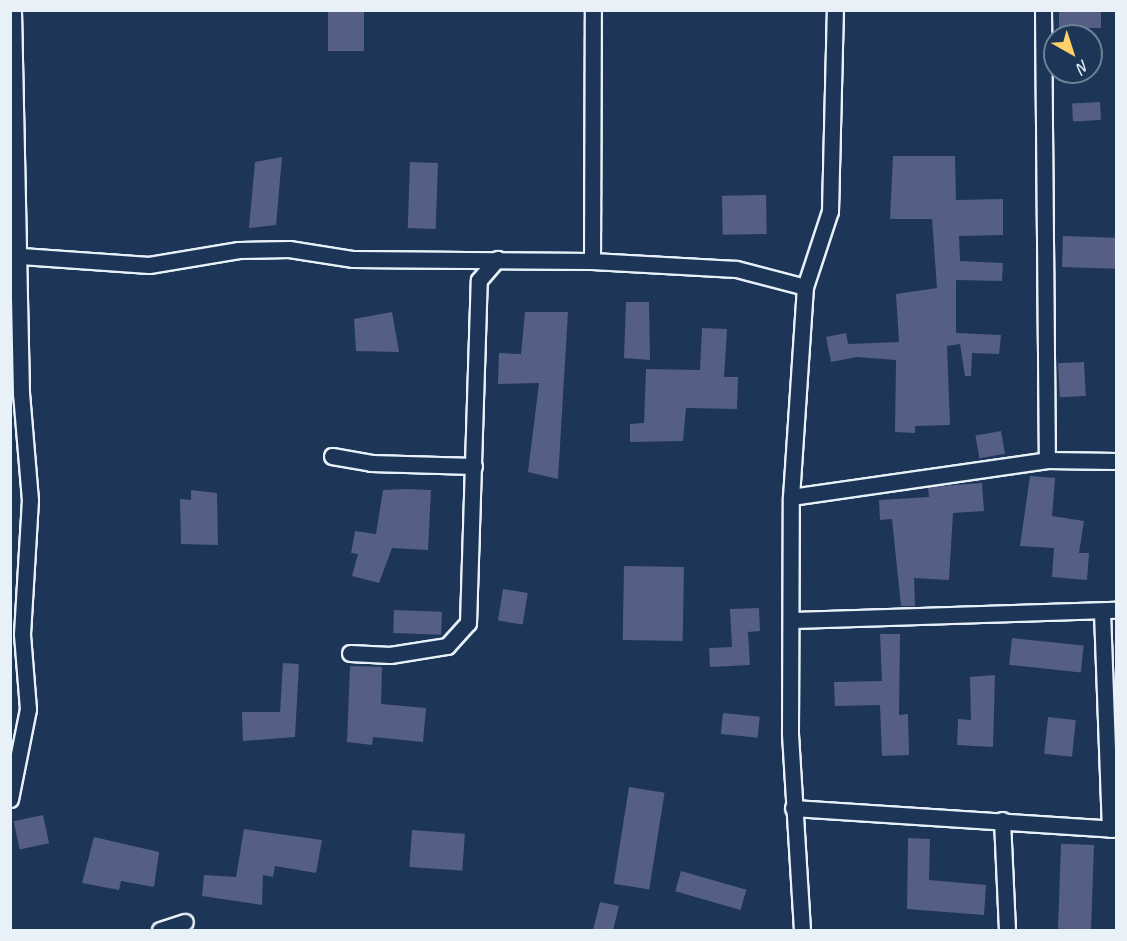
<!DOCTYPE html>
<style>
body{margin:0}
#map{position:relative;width:1127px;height:941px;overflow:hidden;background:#1d3557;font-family:Caveat,sans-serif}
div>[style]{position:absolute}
.building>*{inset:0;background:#555e84;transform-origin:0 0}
.roads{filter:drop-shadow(2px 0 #e8f1f8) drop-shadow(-2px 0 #e8f1f8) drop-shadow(0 2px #e8f1f8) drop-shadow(0 -2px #e8f1f8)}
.minor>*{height:15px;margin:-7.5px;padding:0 7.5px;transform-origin:7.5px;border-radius:7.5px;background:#1d3557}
span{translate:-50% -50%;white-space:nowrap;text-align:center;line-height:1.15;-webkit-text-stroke:4.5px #1d3557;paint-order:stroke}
.frame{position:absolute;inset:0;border:12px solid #e8f1f8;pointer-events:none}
.north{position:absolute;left:1043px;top:24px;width:60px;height:60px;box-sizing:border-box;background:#1d3557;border:2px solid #6e8097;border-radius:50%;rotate:141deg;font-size:16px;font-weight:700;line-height:24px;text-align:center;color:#e8f1f8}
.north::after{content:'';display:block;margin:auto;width:21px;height:27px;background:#ffd166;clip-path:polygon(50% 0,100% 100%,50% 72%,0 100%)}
</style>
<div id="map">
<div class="building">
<i style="left:328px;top:10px;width:36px;height:41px"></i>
<i style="left:1059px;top:10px;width:42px;height:18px"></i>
<i style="left:1100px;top:102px;width:18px;height:28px;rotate:87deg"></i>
<i style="clip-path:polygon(893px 156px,955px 156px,956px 200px,1003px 199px,1003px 235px,959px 236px,960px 261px,1003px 263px,1002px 281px,956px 280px,956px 333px,1001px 335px,999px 354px,972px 353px,971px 376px,965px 376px,960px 344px,947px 346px,950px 425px,915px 426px,915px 433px,895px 432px,896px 360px,857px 357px,831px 362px,826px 337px,846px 333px,848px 344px,899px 342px,896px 294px,937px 288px,932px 219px,890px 219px)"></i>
<i style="clip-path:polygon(282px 157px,276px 225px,249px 228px,255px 162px)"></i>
<i style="left:410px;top:162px;width:28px;height:66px;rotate:2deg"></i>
<i style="left:766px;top:195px;width:39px;height:44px;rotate:89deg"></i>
<i style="left:1063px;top:236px;width:53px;height:31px;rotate:2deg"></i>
<i style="clip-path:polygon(626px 302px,649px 302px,650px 360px,624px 358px)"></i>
<i style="clip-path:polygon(392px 312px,399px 352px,356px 351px,354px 319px)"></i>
<i style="clip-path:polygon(525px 312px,568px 312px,558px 479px,528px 472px,539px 383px,498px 384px,499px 353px,521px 354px)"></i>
<i style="clip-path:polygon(702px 328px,727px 329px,724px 377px,738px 377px,737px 409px,686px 408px,683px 441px,630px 442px,630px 424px,644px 423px,646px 369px,700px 370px)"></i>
<i style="left:1084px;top:362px;width:34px;height:26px;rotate:87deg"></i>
<i style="left:1001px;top:431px;width:23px;height:26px;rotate:80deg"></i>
<i style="clip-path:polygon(1030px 476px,1055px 478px,1052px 516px,1084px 521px,1079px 553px,1089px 553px,1087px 580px,1052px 577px,1054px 548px,1020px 546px)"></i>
<i style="clip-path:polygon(982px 483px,984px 511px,953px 513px,949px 580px,914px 578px,915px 606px,901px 606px,892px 519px,880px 520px,879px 500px,929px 497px,928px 487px)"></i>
<i style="clip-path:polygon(406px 489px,431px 490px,428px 550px,392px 548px,379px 583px,352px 576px,358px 554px,351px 553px,355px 531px,376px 534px,383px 490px)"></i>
<i style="clip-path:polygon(191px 490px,217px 493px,218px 545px,181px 544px,180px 499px,191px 500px)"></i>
<i style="left:624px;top:566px;width:60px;height:74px;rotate:1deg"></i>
<i style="left:503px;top:589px;width:25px;height:32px;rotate:9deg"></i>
<i style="clip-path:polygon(759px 608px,760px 631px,748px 632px,750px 665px,710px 667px,709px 648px,732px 647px,730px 609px)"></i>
<i style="left:394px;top:610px;width:48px;height:23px;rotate:2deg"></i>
<i style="clip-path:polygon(880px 634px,900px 634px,899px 715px,908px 714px,909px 755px,882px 756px,880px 705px,835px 706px,834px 682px,882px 681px)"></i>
<i style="left:1012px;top:638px;width:72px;height:27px;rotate:6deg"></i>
<i style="clip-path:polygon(283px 663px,299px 664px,295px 737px,243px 741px,242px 712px,280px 712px)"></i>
<i style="clip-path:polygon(350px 666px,382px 667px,381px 704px,426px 708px,423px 742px,373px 737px,372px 745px,347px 742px)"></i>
<i style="clip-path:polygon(995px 675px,993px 747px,957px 745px,958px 719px,971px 720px,970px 677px)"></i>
<i style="left:723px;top:713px;width:37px;height:21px;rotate:6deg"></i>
<i style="left:1048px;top:717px;width:28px;height:37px;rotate:6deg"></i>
<i style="left:629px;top:787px;width:36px;height:98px;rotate:9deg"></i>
<i style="left:43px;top:815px;width:29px;height:30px;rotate:78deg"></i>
<i style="clip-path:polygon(244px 829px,322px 840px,316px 873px,275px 866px,273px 877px,263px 875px,262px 905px,202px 896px,204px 875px,236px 877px)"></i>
<i style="left:412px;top:830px;width:53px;height:37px;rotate:4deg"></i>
<i style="clip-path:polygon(94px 837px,159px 852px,154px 887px,121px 881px,119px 890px,82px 883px)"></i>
<i style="clip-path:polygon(908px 838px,930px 839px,929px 880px,986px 885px,984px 915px,907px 909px)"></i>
<i style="left:1094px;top:845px;width:85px;height:33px;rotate:92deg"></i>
<i style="left:681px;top:871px;width:68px;height:21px;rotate:16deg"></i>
<i style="clip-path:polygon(600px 902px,619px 906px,613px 930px,593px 930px)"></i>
</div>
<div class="roads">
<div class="minor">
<i style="left:1043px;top:10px;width:450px;rotate:89.5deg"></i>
<i style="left:21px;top:256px;width:128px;rotate:4deg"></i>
<i style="left:149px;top:265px;width:91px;rotate:-9.5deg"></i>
<i style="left:239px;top:250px;width:50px;rotate:-1.1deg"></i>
<i style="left:289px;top:249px;width:65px;rotate:8.9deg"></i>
<i style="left:353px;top:259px;width:239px;rotate:0.5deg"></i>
<i style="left:592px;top:261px;width:144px;rotate:3.2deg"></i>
<i style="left:736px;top:269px;width:71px;rotate:14.6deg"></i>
<i style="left:592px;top:261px;width:251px;rotate:-89.8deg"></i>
<i style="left:332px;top:456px;width:40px;rotate:10deg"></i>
<i style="left:371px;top:463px;width:103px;rotate:1.7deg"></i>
<i style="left:791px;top:497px;width:259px;rotate:-8.2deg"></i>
<i style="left:1047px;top:460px;width:69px;rotate:0.8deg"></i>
<i style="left:1102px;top:612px;width:217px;rotate:87.9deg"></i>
<i style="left:793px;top:620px;width:323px;rotate:-1.8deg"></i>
<i style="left:350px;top:653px;width:40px;rotate:2.9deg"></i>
<i style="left:390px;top:655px;width:58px;rotate:-9deg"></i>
<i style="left:447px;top:646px;width:31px;rotate:-48deg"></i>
<i style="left:468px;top:623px;width:343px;rotate:-88.2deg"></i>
<i style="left:479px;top:280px;width:28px;rotate:-49deg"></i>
<i style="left:10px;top:799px;width:92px;rotate:-78.7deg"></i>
<i style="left:28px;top:709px;width:75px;rotate:-94.6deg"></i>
<i style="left:22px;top:634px;width:134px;rotate:-86.6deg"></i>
<i style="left:30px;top:500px;width:107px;rotate:-94.8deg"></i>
<i style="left:21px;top:393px;width:383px;rotate:-91.2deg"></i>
<i style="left:793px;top:808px;width:324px;rotate:3.7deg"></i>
<i style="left:1002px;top:820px;width:110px;rotate:87.4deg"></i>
<i style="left:160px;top:930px;width:26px;rotate:-18deg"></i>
<i style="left:802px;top:930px;width:198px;rotate:-93.5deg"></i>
<i style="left:790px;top:732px;width:235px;rotate:-89.8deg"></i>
<i style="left:791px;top:497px;width:210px;rotate:-86.2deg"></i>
<i style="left:805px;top:287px;width:80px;rotate:-71.8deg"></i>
<i style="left:830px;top:211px;width:201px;rotate:-88.6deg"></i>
</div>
</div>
<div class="frame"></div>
<div class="north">N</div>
</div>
